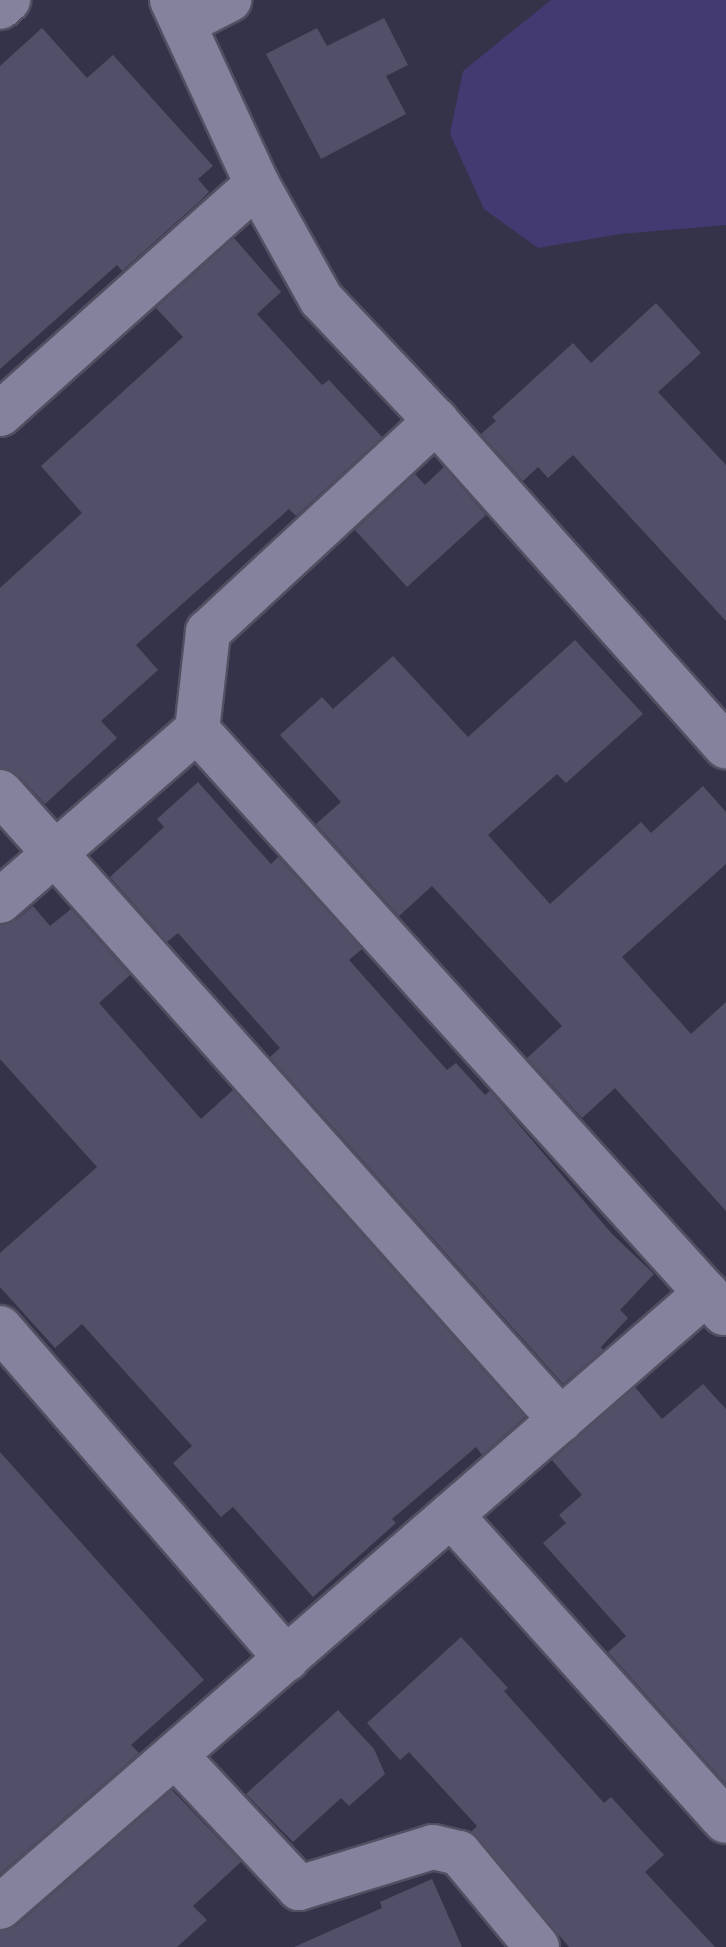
<!DOCTYPE html>
<style>
body{margin:0}
#map{position:relative;width:726px;height:1947px;overflow:hidden;background:#353349;font-family:"Varela Round",sans-serif}
div>[style]{position:absolute}
.green>*{inset:0;background:#443a72}
.building>*{inset:0;background:#525068}
.roads{filter:drop-shadow(2px 0 #524f62) drop-shadow(-2px 0 #524f62) drop-shadow(0 2px #524f62) drop-shadow(0 -2px #524f62)}
.minor>*{height:44px;margin:-22px;padding:0 22px;transform-origin:22px;border-radius:22px;background:#84829c}
span{translate:-50% -50%;white-space:nowrap;text-align:center;line-height:1.15;-webkit-text-stroke:8px #2b293e;paint-order:stroke}
</style>
<div id="map">
<div class="green">
<i style="clip-path:polygon(551px 0,726px 0,726px 225px,620px 234px,538px 248px,484px 209px,450px 134px,463px 71px)"></i>
</div>
<div class="building">
<i style="clip-path:polygon(384px 18px,408px 65px,386px 76px,406px 114px,321px 159px,266px 54px,317px 28px,327px 46px)"></i>
<i style="clip-path:polygon(42px 28px,87px 78px,113px 55px,213px 166px,198px 179px,209px 192px,200px 201px,122px 271px,117px 265px,0 369px,0 66px)"></i>
<i style="clip-path:polygon(234px 238px,281px 292px,257px 314px,322px 385px,329px 380px,382px 437px,296px 516px,289px 509px,136px 645px,158px 670px,101px 721px,117px 738px,45px 804px,18px 775px,0 768px,0 588px,82px 513px,41px 466px,183px 337px,156px 308px)"></i>
<i style="clip-path:polygon(656px 303px,701px 353px,658px 392px,726px 465px,726px 621px,573px 455px,548px 478px,538px 467px,523px 481px,481px 434px,496px 421px,492px 417px,573px 343px,591px 363px)"></i>
<i style="clip-path:polygon(444px 467px,486px 515px,407px 587px,355px 530px,415px 474px,425px 485px)"></i>
<i style="clip-path:polygon(575px 640px,643px 714px,566px 783px,557px 774px,488px 835px,550px 904px,641px 822px,651px 833px,703px 786px,726px 812px,726px 864px,622px 957px,691px 1034px,726px 1002px,726px 1211px,615px 1088px,582px 1118px,527px 1058px,562px 1026px,432px 886px,399px 916px,316px 824px,341px 802px,280px 735px,322px 697px,333px 709px,393px 656px,468px 737px)"></i>
<i style="clip-path:polygon(198px 782px,271px 864px,278px 857px,362px 949px,349px 960px,447px 1070px,456px 1063px,485px 1095px,490px 1091px,612px 1234px,654px 1274px,620px 1310px,628px 1318px,601px 1347px,603px 1350px,563px 1384px,270px 1057px,280px 1048px,178px 933px,167px 942px,110px 877px,164px 827px,157px 819px)"></i>
<i style="clip-path:polygon(33px 906px,50px 926px,71px 909px,130px 975px,99px 1003px,201px 1119px,233px 1090px,525px 1417px,482px 1455px,476px 1447px,392px 1519px,396px 1523px,313px 1597px,233px 1507px,221px 1517px,173px 1463px,192px 1446px,82px 1324px,55px 1348px,0 1287px,0 1253px,97px 1167px,0 1059px,0 925px,16px 920px)"></i>
<i style="clip-path:polygon(703px 1384px,726px 1409px,726px 1784px,608px 1652px,626px 1636px,543px 1543px,566px 1523px,559px 1515px,582px 1495px,552px 1460px,635px 1387px,662px 1419px)"></i>
<i style="clip-path:polygon(0 1452px,204px 1680px,131px 1745px,139px 1753px,0 1874px)"></i>
<i style="clip-path:polygon(461px 1637px,508px 1688px,504px 1691px,604px 1803px,611px 1797px,664px 1855px,645px 1872px,715px 1947px,569px 1947px,471px 1832px,477px 1826px,409px 1752px,400px 1760px,367px 1723px)"></i>
<i style="clip-path:polygon(338px 1710px,374px 1749px,385px 1774px,349px 1806px,341px 1798px,293px 1842px,246px 1794px)"></i>
<i style="clip-path:polygon(172px 1790px,241px 1862px,193px 1906px,207px 1920px,177px 1947px,0 1947px,0 1931px,16px 1926px)"></i>
<i style="clip-path:polygon(432px 1879px,462px 1947px,294px 1947px,382px 1908px,380px 1902px)"></i>
</div>
<div class="roads">
<div class="minor">
<i style="left:172px;top:0;width:203px;rotate:65.2deg"></i>
<i style="left:257px;top:184px;width:132px;rotate:60.9deg"></i>
<i style="left:321px;top:299px;width:168px;rotate:46.7deg"></i>
<i style="left:436px;top:421px;width:436px;rotate:48.3deg"></i>
<i style="left:0;top:7px;width:11px;rotate:-41deg"></i>
<i style="left:184px;top:23px;width:51px;rotate:-27.1deg"></i>
<i style="left:0;top:414px;width:345px;rotate:-41.8deg"></i>
<i style="left:197px;top:730px;width:786px;rotate:47.89deg"></i>
<i style="left:0;top:792px;width:842px;rotate:48.23deg"></i>
<i style="left:0;top:901px;width:261px;rotate:-41deg"></i>
<i style="left:197px;top:730px;width:99px;rotate:-83.6deg"></i>
<i style="left:208px;top:632px;width:311px;rotate:-42.8deg"></i>
<i style="left:0;top:1328px;width:438px;rotate:49.1deg"></i>
<i style="left:451px;top:1515px;width:411px;rotate:48.1deg"></i>
<i style="left:175px;top:1755px;width:182px;rotate:47deg"></i>
<i style="left:299px;top:1888px;width:140px;rotate:-17deg"></i>
<i style="left:433px;top:1847px;width:27px;rotate:13deg"></i>
<i style="left:459px;top:1853px;width:122px;rotate:50.3deg"></i>
<i style="left:0;top:1907px;width:936px;rotate:-41.01deg"></i>
</div>
</div>
</div>
